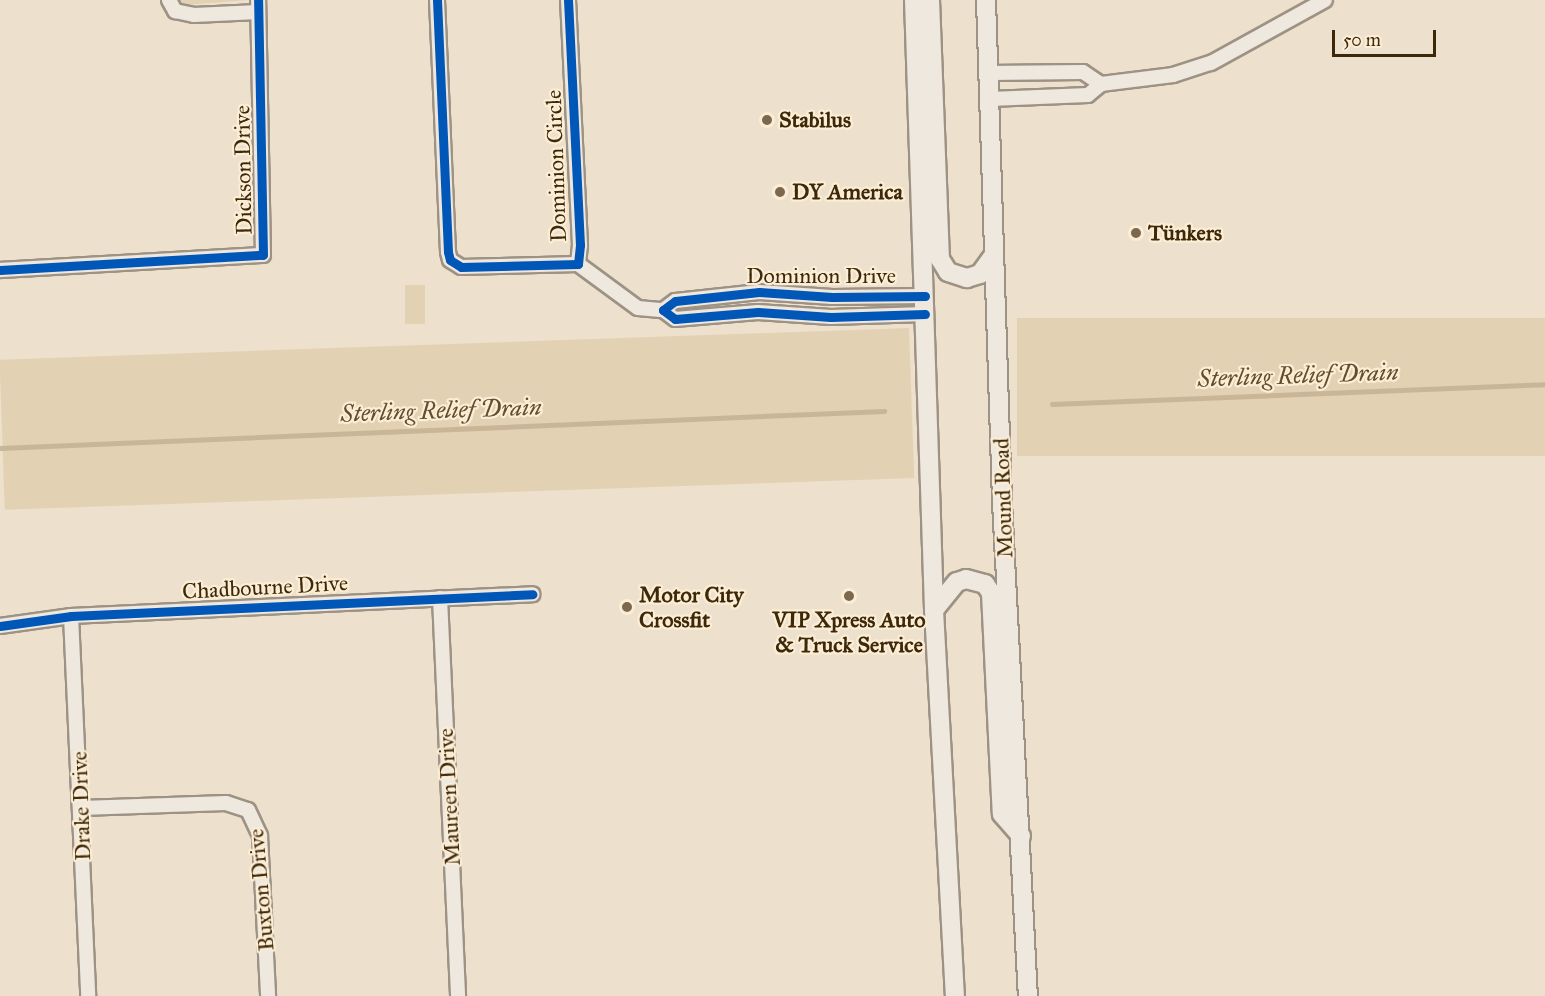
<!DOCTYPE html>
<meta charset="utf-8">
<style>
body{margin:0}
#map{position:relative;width:1545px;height:996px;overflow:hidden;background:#ede0cc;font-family:"IM FELL Great Primer",serif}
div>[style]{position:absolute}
.green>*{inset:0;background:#e3d1b3;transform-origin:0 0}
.stream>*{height:4.5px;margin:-2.25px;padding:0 2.25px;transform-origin:2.25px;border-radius:2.25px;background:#c9b698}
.roads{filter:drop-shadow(2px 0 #9d9283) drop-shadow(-2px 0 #9d9283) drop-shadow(0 2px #9d9283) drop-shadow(0 -2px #9d9283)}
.street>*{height:14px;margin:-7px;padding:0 7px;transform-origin:7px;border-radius:7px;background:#efe8df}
.secondary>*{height:18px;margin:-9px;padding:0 9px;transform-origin:9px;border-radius:9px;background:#efe8df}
.cycleway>*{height:9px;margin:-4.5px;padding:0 4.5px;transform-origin:4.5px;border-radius:4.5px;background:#0057b8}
.dots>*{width:16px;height:16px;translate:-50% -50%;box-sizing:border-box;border:3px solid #fcedd5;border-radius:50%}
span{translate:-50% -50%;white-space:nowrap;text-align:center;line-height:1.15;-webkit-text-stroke:4.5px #fcedd5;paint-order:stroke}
.poi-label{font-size:22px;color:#3d280a;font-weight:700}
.left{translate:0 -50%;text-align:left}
.street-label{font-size:22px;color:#3d280a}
.water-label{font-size:24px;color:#624d2e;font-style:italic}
.scale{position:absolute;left:1332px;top:30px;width:104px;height:27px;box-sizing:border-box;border:3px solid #3d280a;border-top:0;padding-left:8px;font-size:18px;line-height:21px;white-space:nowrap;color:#3d280a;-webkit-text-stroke:4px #fcedd5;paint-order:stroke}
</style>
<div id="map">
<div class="green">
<i style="clip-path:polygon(177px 0,248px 0,185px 5px)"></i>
<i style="left:405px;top:285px;width:20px;height:39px"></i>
<i style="left:1545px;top:318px;width:138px;height:528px;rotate:90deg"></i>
<i style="left:909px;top:328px;width:150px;height:910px;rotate:88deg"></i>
</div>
<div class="stream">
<i style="left:1052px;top:404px;width:493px;rotate:-2.3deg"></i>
<i style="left:0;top:448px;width:885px;rotate:-2.4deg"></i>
</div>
<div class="roads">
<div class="street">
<i style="left:169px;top:0;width:13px;rotate:61deg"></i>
<i style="left:175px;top:11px;width:19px;rotate:12deg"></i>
<i style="left:194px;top:15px;width:64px;rotate:-2.7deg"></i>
<i style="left:437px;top:0;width:252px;rotate:87.5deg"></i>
<i style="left:448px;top:252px;width:8px;rotate:76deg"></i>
<i style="left:450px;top:260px;width:13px;rotate:32deg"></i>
<i style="left:461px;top:267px;width:117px;rotate:-1.5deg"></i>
<i style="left:578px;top:264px;width:19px;rotate:-84deg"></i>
<i style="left:580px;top:245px;width:245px;rotate:-92.8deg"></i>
<i style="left:989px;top:73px;width:94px;rotate:-0.6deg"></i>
<i style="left:1083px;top:72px;width:22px;rotate:34deg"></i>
<i style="left:1101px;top:84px;width:73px;rotate:-7.1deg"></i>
<i style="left:1173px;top:75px;width:40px;rotate:-18deg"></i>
<i style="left:1211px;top:63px;width:130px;rotate:-28.9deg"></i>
<i style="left:990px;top:99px;width:98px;rotate:-2.3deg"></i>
<i style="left:1088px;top:95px;width:17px;rotate:-40deg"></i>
<i style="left:578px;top:264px;width:74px;rotate:36.3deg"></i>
<i style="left:638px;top:308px;width:25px;rotate:5deg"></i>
<i style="left:0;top:270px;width:263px;rotate:-3.3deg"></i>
<i style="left:263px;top:255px;width:255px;rotate:-91.1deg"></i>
<i style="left:925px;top:296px;width:93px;rotate:179.4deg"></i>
<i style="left:832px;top:297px;width:73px;rotate:-176.1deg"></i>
<i style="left:759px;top:292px;width:84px;rotate:173.9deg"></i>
<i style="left:675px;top:301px;width:15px;rotate:143deg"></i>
<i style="left:663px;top:310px;width:15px;rotate:37deg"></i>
<i style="left:675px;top:319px;width:83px;rotate:-4.8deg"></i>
<i style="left:758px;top:312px;width:73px;rotate:3.9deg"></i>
<i style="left:831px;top:317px;width:94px;rotate:-1.8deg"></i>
<i style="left:440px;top:598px;width:398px;rotate:87.4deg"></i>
<i style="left:71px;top:616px;width:380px;rotate:87.4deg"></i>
<i style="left:0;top:626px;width:72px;rotate:-8deg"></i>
<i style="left:71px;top:616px;width:462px;rotate:-2.7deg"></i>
<i style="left:81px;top:808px;width:145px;rotate:-2deg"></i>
<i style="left:226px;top:803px;width:23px;rotate:18deg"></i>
<i style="left:248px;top:810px;width:29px;rotate:65deg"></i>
<i style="left:260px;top:836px;width:160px;rotate:87.1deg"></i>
</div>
<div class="secondary">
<i style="left:914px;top:0;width:610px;rotate:88.12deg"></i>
<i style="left:934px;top:610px;width:387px;rotate:86.9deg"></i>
<i style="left:930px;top:0;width:259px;rotate:87.8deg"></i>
<i style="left:940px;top:259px;width:15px;rotate:58deg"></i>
<i style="left:948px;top:272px;width:20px;rotate:18deg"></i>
<i style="left:967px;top:278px;width:14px;rotate:-17deg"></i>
<i style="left:980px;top:274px;width:24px;rotate:-54deg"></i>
<i style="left:986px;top:0;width:502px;rotate:88.17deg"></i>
<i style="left:1002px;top:502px;width:495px;rotate:87deg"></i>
<i style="left:934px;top:610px;width:36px;rotate:-51deg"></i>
<i style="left:957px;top:582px;width:9px;rotate:-18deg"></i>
<i style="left:966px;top:579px;width:20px;rotate:15deg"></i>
<i style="left:985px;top:584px;width:11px;rotate:56deg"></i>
<i style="left:991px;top:593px;width:221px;rotate:87.2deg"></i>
<i style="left:1002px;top:814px;width:29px;rotate:49deg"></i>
</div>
</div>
<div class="cycleway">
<i style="left:437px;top:0;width:252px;rotate:87.5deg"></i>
<i style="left:448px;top:252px;width:8px;rotate:76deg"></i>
<i style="left:450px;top:260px;width:13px;rotate:32deg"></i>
<i style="left:461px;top:267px;width:117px;rotate:-1.5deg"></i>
<i style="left:578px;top:264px;width:19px;rotate:-84deg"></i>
<i style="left:580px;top:245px;width:245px;rotate:-92.8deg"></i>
<i style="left:0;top:270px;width:263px;rotate:-3.3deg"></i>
<i style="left:263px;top:255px;width:255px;rotate:-91.1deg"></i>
<i style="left:925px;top:296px;width:93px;rotate:179.4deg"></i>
<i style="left:832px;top:297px;width:73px;rotate:-176.1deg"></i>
<i style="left:759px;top:292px;width:84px;rotate:173.9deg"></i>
<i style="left:675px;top:301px;width:15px;rotate:143deg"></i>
<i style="left:663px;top:310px;width:15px;rotate:37deg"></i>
<i style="left:675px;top:319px;width:83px;rotate:-4.8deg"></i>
<i style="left:758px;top:312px;width:73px;rotate:3.9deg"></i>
<i style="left:831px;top:317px;width:94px;rotate:-1.8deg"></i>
<i style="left:0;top:626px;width:72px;rotate:-8deg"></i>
<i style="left:71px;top:616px;width:462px;rotate:-2.7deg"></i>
</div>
<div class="dots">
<i style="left:767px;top:120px;background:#7b684e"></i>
<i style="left:780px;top:192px;background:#7b684e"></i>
<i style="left:1136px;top:233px;background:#7b684e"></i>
<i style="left:849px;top:596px;background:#7b684e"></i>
<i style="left:627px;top:607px;background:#7b684e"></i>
</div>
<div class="poi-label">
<span class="left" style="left:779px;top:120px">Stabilus</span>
<span class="left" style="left:792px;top:192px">DY America</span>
<span class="left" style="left:1148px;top:233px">Tünkers</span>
<span class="left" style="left:639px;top:607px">Motor City<br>Crossfit</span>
<span style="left:849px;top:632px">VIP Xpress Auto<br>&amp; Truck Service</span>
</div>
<div class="street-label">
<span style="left:556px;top:166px;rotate:-92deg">Dominion Circle</span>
<span style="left:243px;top:170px;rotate:-91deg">Dickson Drive</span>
<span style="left:821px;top:276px">Dominion Drive</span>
<span style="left:1003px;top:498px;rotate:-92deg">Mound Road</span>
<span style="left:265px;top:587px;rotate:-3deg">Chadbourne Drive</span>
<span style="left:449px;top:797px;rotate:-93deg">Maureen Drive</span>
<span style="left:81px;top:806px;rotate:-92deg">Drake Drive</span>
<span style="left:261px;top:890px;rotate:-95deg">Buxton Drive</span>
</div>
<div class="water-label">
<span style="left:1298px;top:376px;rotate:-2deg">Sterling Relief Drain</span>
<span style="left:441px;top:411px;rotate:-2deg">Sterling Relief Drain</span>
</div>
<div class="scale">50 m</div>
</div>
